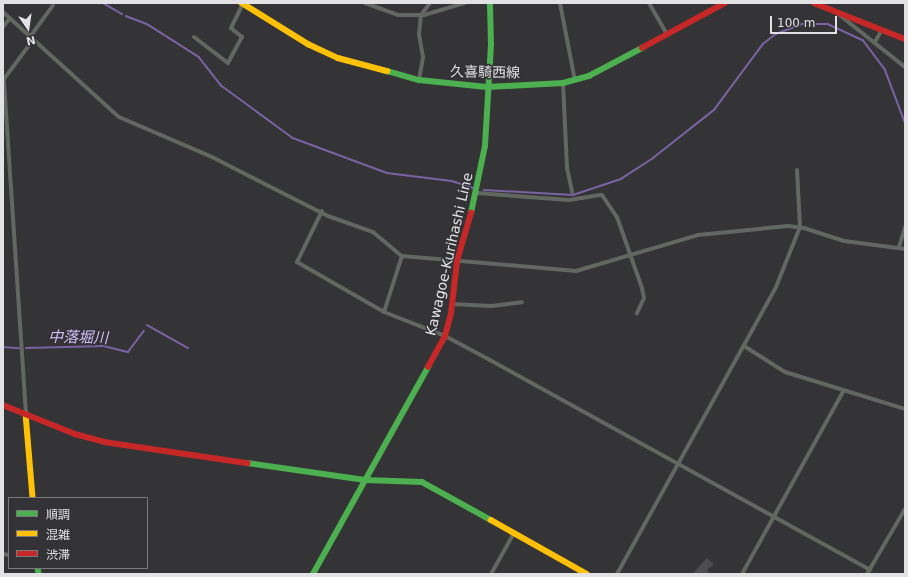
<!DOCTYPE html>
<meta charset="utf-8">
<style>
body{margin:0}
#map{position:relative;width:908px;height:577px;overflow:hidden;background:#343335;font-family:"DejaVu Sans","Noto Sans JP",sans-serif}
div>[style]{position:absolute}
.stream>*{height:1.5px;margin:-0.75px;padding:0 0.75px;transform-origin:0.75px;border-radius:0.75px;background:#7963a3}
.building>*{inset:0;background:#4d4c4e}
.street>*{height:4px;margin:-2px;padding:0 2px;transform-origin:2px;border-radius:2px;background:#626861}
.fast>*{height:5.5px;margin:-2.75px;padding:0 2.75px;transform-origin:2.75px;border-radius:2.75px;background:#4caf50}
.slow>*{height:5.5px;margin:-2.75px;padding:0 2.75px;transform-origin:2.75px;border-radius:2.75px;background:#ffc107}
.jam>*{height:5.5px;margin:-2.75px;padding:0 2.75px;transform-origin:2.75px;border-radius:2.75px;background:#c62828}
span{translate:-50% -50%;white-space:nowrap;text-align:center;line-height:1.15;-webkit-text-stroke:3px #333236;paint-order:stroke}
.street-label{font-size:14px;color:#e2e1e4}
.water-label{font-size:15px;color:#d2bffa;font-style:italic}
.frame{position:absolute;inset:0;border:4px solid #e2e1e4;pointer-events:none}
.legend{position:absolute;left:8px;top:497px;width:140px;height:72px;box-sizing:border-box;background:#333236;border:1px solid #79787c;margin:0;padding:5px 7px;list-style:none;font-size:12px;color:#e2e1e4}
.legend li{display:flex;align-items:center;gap:8px;height:20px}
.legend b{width:20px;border:1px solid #79787c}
.north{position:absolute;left:8px;top:8px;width:40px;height:40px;-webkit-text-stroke:3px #333236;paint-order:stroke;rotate:167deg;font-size:11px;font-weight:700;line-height:16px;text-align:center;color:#e2e1e4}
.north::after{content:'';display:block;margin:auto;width:14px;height:18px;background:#e2e1e4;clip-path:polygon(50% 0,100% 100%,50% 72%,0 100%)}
.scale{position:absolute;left:770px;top:16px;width:67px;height:18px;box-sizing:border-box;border:2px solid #e2e1e4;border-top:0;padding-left:5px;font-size:12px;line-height:14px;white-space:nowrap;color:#e2e1e4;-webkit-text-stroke:3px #333236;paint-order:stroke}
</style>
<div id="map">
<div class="stream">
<i style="left:103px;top:3px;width:22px;rotate:30deg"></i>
<i style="left:126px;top:16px;width:22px;rotate:21deg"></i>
<i style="left:147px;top:24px;width:62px;rotate:32.4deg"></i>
<i style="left:199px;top:57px;width:37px;rotate:52deg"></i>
<i style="left:222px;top:86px;width:88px;rotate:36.2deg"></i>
<i style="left:293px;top:138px;width:100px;rotate:20.4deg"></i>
<i style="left:387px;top:173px;width:65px;rotate:7deg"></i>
<i style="left:452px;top:181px;width:23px;rotate:18deg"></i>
<i style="left:484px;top:190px;width:89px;rotate:3.2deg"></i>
<i style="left:573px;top:195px;width:51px;rotate:-18.4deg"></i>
<i style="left:621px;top:179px;width:38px;rotate:-33deg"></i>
<i style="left:653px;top:158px;width:78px;rotate:-38.2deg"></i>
<i style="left:714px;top:110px;width:82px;rotate:-53.4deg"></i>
<i style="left:763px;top:44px;width:16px;rotate:-38deg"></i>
<i style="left:776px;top:34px;width:28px;rotate:-21deg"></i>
<i style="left:802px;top:24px;width:26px"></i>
<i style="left:828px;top:24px;width:38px;rotate:25deg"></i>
<i style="left:863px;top:40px;width:36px;rotate:53deg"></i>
<i style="left:885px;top:69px;width:57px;rotate:69.3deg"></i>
<i style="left:147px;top:325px;width:47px;rotate:29.3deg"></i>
<i style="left:3px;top:347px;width:16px;rotate:4deg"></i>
<i style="left:26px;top:348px;width:78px;rotate:-1.5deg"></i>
<i style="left:104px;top:346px;width:25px;rotate:14deg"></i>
<i style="left:128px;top:352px;width:26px;rotate:-53deg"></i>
</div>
<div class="building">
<i style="clip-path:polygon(707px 558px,714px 564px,707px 570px,711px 574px,692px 574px)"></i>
</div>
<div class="street">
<i style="left:365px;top:3px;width:35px;rotate:20deg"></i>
<i style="left:398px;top:15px;width:26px"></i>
<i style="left:424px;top:15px;width:43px;rotate:-16.3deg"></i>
<i style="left:560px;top:3px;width:79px;rotate:79.1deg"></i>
<i style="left:649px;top:3px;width:34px;rotate:60deg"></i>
<i style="left:3px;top:12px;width:156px;rotate:42.2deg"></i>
<i style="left:119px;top:117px;width:101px;rotate:23.3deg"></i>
<i style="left:212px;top:157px;width:130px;rotate:27deg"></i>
<i style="left:328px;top:216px;width:48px;rotate:19.6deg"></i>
<i style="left:373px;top:232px;width:38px;rotate:40deg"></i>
<i style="left:402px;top:256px;width:175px;rotate:4.9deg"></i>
<i style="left:576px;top:271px;width:127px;rotate:-16.4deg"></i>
<i style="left:698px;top:235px;width:90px;rotate:-5.7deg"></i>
<i style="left:788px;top:226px;width:16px;rotate:7deg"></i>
<i style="left:804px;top:228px;width:42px;rotate:18deg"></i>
<i style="left:844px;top:241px;width:62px;rotate:7.5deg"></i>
<i style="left:837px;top:13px;width:87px;rotate:38.5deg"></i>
<i style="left:3px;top:27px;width:11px;rotate:-52deg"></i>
<i style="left:30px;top:37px;width:39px;rotate:-54deg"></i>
<i style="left:194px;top:37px;width:43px;rotate:37.4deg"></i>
<i style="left:228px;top:63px;width:30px;rotate:-62deg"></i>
<i style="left:242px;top:37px;width:14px;rotate:-141deg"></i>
<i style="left:231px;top:28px;width:28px;rotate:-64deg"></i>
<i style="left:875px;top:42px;width:13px;rotate:-61deg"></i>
<i style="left:419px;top:80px;width:23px;rotate:-80deg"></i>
<i style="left:423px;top:57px;width:23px;rotate:-100deg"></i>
<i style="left:419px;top:34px;width:19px;rotate:-84deg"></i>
<i style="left:421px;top:15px;width:15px;rotate:-53deg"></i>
<i style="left:563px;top:83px;width:85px;rotate:87.3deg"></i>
<i style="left:567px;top:168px;width:25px;rotate:78deg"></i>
<i style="left:477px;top:193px;width:92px;rotate:4.4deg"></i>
<i style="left:569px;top:200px;width:33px;rotate:-9deg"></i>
<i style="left:602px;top:195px;width:27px;rotate:56deg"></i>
<i style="left:617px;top:217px;width:75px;rotate:70.6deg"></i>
<i style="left:642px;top:288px;width:10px;rotate:79deg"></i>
<i style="left:644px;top:298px;width:17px;rotate:115deg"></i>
<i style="left:322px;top:211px;width:57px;rotate:116.1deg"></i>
<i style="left:297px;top:262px;width:100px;rotate:29.9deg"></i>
<i style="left:384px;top:312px;width:66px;rotate:21.5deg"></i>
<i style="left:445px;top:336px;width:51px;rotate:28.1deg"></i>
<i style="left:490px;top:360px;width:434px;rotate:28.9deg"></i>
<i style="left:899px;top:247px;width:21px;rotate:-73deg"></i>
<i style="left:452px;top:304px;width:39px;rotate:3deg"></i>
<i style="left:491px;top:306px;width:31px;rotate:-7deg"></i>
<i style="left:384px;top:312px;width:59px;rotate:-72.2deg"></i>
<i style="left:744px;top:346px;width:49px;rotate:32.4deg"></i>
<i style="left:785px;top:372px;width:126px;rotate:17.1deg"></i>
<i style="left:26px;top:414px;width:336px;rotate:-93.8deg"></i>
<i style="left:4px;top:79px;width:49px;rotate:-53.4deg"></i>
<i style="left:3px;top:554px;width:6px;rotate:9deg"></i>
<i style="left:491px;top:574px;width:47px;rotate:-60.7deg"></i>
<i style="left:617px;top:574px;width:328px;rotate:-61deg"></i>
<i style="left:776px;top:287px;width:65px;rotate:-68.2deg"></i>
<i style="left:800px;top:227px;width:57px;rotate:-93deg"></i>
<i style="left:742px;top:574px;width:210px;rotate:-61deg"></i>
<i style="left:867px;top:574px;width:75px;rotate:-59.7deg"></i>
</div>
<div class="fast">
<i style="left:387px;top:71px;width:33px;rotate:16deg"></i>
<i style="left:419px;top:80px;width:68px;rotate:5.9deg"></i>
<i style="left:487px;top:87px;width:76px;rotate:-3deg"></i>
<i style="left:563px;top:83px;width:27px;rotate:-15deg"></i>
<i style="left:589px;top:76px;width:60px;rotate:-27.8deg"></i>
<i style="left:471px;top:213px;width:68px;rotate:-78.2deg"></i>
<i style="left:485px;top:146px;width:101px;rotate:-86.6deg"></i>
<i style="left:491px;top:45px;width:42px;rotate:-91.4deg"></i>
<i style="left:247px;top:463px;width:119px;rotate:8.2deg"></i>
<i style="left:365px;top:480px;width:57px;rotate:2deg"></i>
<i style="left:422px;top:482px;width:79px;rotate:28.8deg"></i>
<i style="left:38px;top:568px;width:6px;rotate:81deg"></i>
<i style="left:313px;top:574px;width:237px;rotate:-60.9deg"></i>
</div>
<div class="slow">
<i style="left:242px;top:3px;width:78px;rotate:31.8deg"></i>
<i style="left:308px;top:44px;width:33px;rotate:25deg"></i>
<i style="left:338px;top:58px;width:51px;rotate:14.9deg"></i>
<i style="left:26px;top:414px;width:84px;rotate:85.2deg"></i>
<i style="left:491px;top:520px;width:110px;rotate:29.4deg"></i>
</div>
<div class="jam">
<i style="left:814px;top:3px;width:98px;rotate:21.6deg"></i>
<i style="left:642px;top:48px;width:94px;rotate:-28.5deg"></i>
<i style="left:428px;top:367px;width:35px;rotate:-61deg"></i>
<i style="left:445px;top:336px;width:23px;rotate:-75deg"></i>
<i style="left:451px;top:314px;width:53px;rotate:-83.5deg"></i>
<i style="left:457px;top:261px;width:50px;rotate:-73.7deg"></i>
<i style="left:3px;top:405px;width:78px;rotate:21.9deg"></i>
<i style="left:75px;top:434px;width:30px;rotate:15deg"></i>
<i style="left:104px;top:442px;width:145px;rotate:8.4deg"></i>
</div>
<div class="street-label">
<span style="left:485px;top:72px;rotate:1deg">久喜騎西線</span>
<span style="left:449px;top:254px;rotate:-77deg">Kawagoe-Kurihashi Line</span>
</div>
<div class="water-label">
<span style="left:78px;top:338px;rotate:1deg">中落堀川</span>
</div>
<div class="frame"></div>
<ul class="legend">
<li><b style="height:5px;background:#4caf50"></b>順調</li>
<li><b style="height:5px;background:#ffc107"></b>混雑</li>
<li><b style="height:5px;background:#c62828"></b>渋滞</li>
</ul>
<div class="north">N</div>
<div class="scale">100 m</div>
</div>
